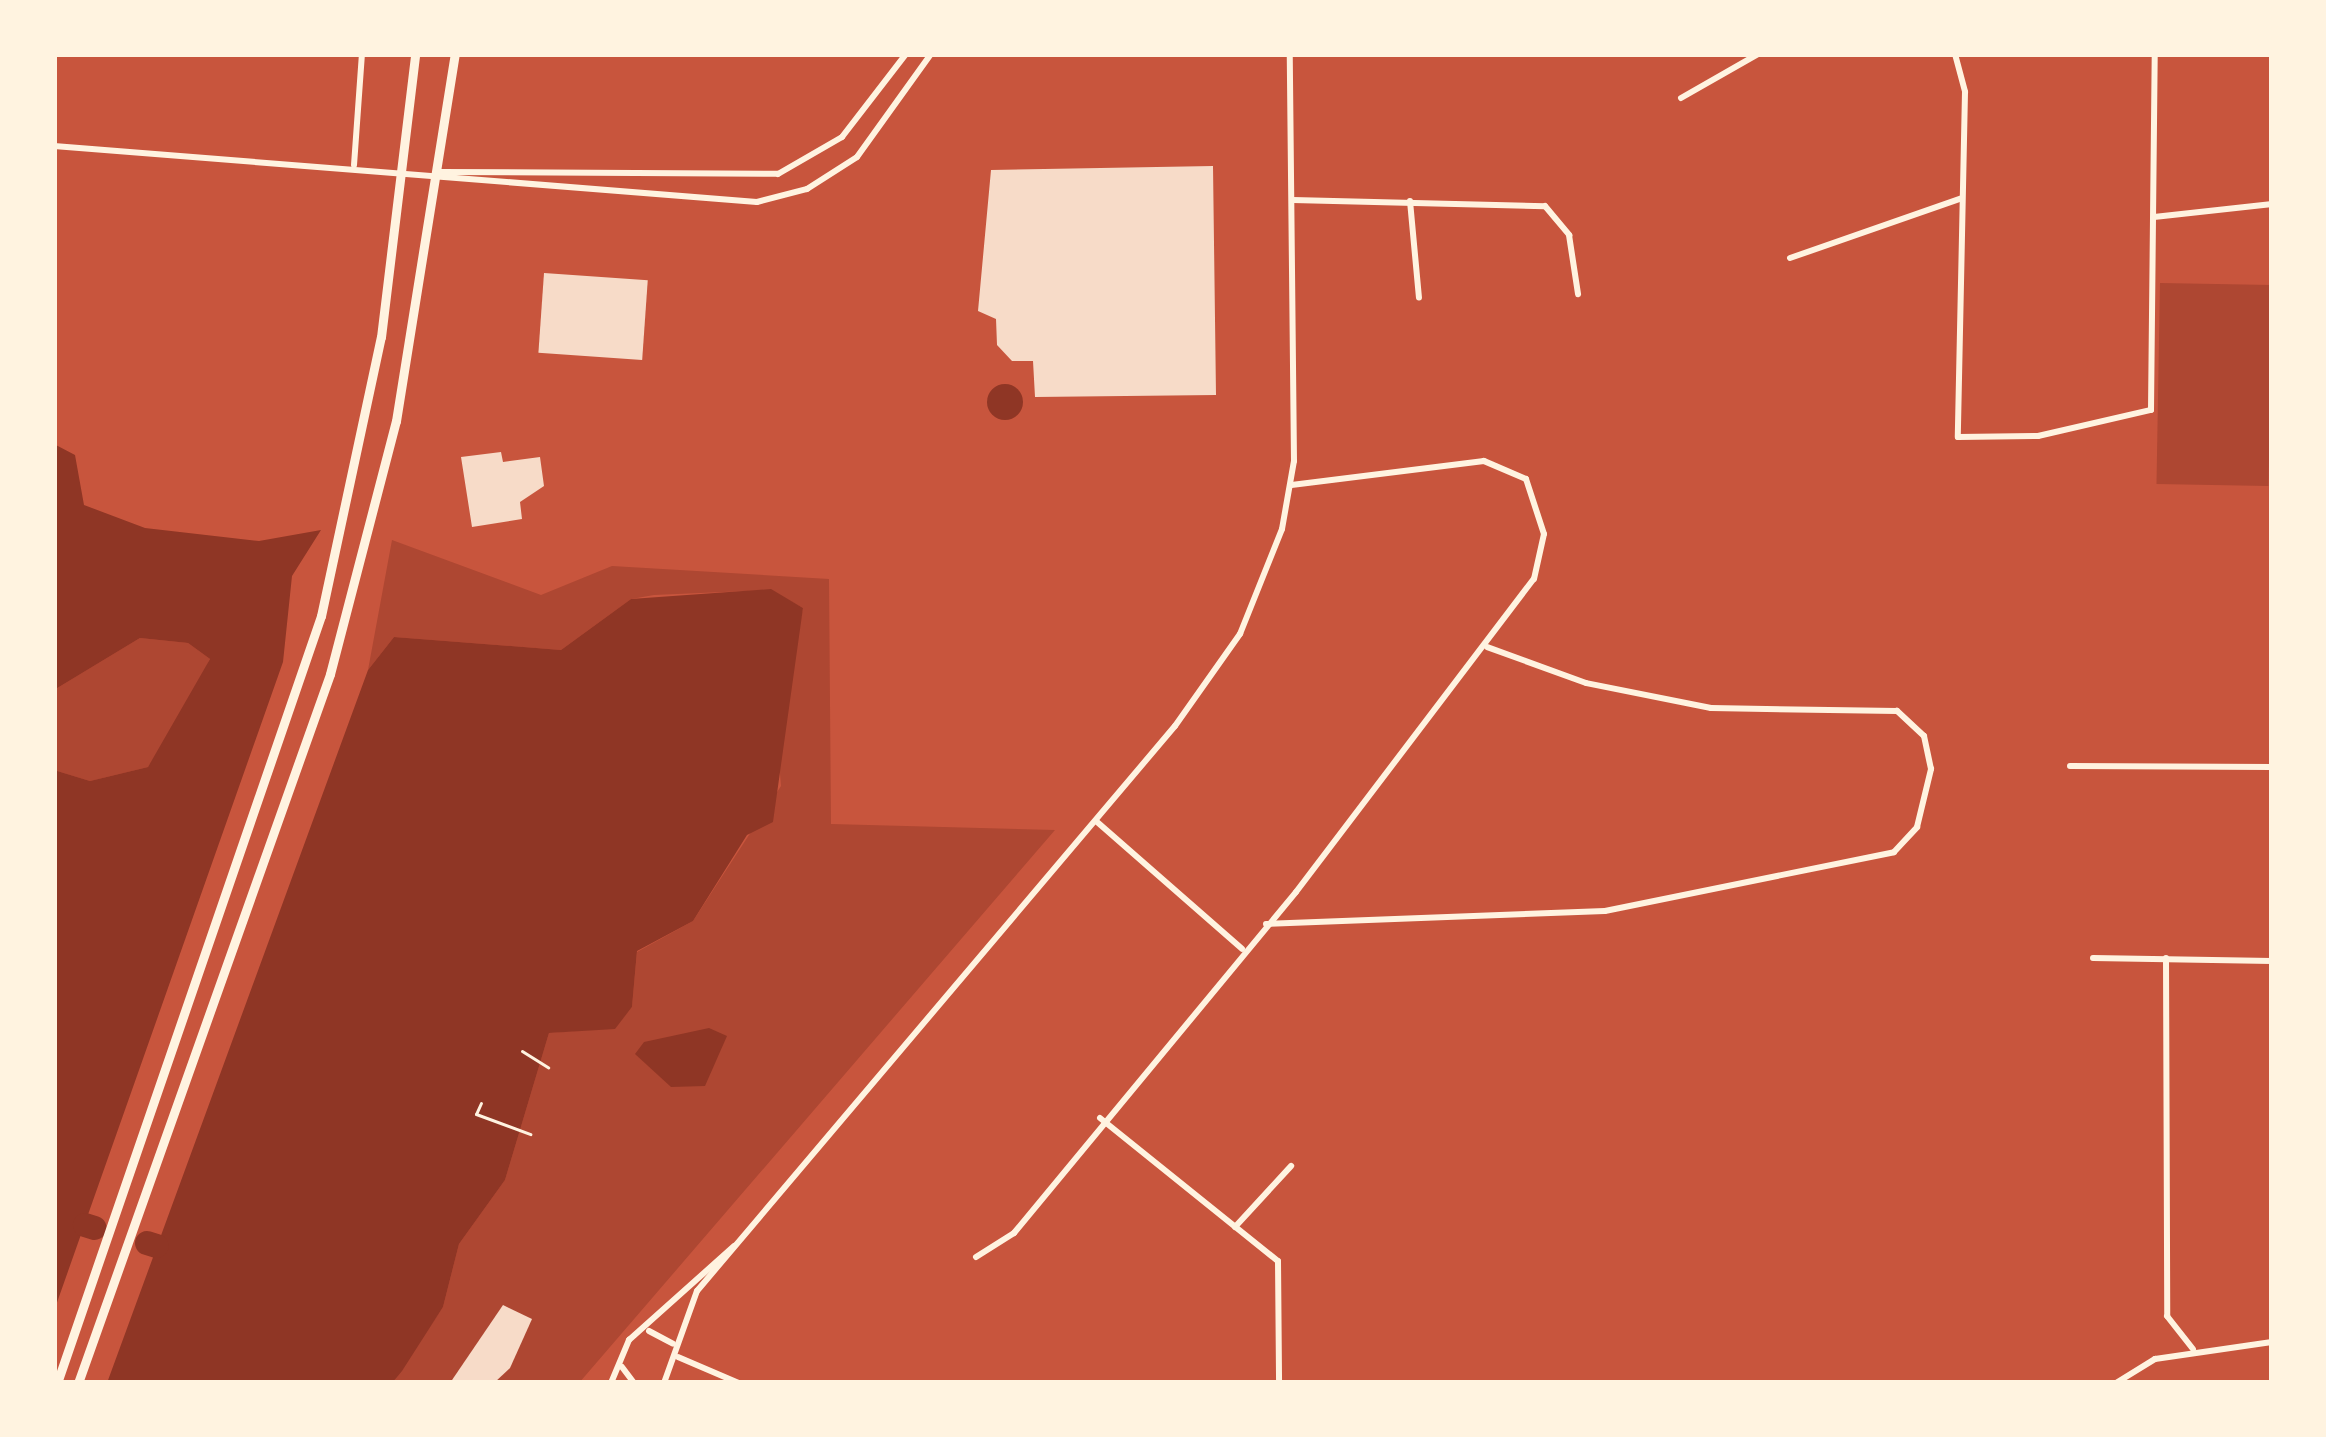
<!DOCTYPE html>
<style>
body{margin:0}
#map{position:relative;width:2326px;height:1437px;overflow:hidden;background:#c8553d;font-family:"Golos Text",sans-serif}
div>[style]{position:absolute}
.green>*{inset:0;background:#ae4732;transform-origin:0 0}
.water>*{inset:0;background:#8f3625}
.round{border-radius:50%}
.river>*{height:24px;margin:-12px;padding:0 12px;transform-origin:12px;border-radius:12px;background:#8f3625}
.building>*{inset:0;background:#f7dbc8;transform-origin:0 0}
.path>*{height:3px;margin:-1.5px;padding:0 1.5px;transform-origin:1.5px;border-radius:1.5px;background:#fff3e0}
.minor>*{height:6px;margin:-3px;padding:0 3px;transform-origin:3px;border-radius:3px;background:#fff3e0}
.tertiary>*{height:6px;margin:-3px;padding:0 3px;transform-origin:3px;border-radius:3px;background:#fff3e0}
.trunk>*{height:9px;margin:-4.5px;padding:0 4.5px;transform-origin:4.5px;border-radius:4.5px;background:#fff3e0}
span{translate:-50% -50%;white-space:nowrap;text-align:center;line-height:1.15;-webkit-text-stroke:9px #fff3e0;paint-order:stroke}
.frame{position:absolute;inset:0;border:57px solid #fff3e0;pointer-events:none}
</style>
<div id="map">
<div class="green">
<i style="left:2160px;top:283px;width:112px;height:201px;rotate:1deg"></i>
<i style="clip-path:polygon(392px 540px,541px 595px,612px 566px,829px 579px,831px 824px,1055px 830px,579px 1383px,392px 1383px,443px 1307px,459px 1244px,505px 1180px,549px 1033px,615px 1028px,632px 1007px,637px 952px,693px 921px,781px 786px,777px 737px,803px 608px,771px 590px,654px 595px,631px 599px,561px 650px,394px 637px,368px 670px)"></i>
<i style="clip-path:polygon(140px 638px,188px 643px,210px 659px,179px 722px,148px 767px,90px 781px,54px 770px,54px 690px)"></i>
</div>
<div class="water">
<i class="round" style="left:987px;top:384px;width:36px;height:36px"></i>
<i style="clip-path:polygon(54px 444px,75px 455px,84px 505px,145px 528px,259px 541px,321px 530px,292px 576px,283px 662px,54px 1311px,54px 770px,90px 781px,148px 767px,210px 659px,188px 643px,140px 638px,54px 690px)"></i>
<i style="clip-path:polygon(771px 589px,803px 608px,773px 822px,747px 835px,693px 921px,637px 951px,632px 1007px,615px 1029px,549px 1033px,505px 1180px,459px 1244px,443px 1307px,402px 1371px,392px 1383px,107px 1383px,368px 670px,394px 637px,561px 650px,631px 599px)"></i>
<i style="clip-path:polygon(709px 1028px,727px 1036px,705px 1086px,671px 1087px,635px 1054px,644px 1042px)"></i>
</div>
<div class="river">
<i style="left:85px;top:1225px;width:10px;rotate:17deg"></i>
<i style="left:147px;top:1243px;width:10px;rotate:17deg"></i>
</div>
<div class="building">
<i style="clip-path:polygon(1213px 166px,1216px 395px,1035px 397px,1033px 361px,1012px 361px,997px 345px,996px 319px,978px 311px,991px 170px)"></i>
<i style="left:544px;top:273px;width:104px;height:80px;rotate:4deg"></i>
<i style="clip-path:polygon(501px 452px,503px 462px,540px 457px,544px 486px,520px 502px,522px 519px,472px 527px,461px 457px)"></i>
<i style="clip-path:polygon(503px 1305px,532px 1319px,510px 1368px,494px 1383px,450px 1383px)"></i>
</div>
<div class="path">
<i style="left:522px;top:1051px;width:31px;rotate:32deg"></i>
<i style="left:481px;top:1103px;width:12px;rotate:114deg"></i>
<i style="left:476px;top:1114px;width:58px;rotate:20.3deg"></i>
</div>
<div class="minor">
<i style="left:1955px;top:54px;width:39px;rotate:75deg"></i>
<i style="left:1965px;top:92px;width:345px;rotate:91.2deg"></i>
<i style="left:1958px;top:437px;width:80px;rotate:-0.7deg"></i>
<i style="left:2038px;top:436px;width:116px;rotate:-13deg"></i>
<i style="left:2151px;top:410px;width:356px;rotate:-89.4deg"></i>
<i style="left:1681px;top:98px;width:89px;rotate:-29.7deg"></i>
<i style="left:354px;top:165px;width:111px;rotate:-85.9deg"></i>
<i style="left:1293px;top:200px;width:252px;rotate:1.4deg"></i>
<i style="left:1545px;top:206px;width:38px;rotate:50deg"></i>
<i style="left:1569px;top:235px;width:60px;rotate:81.3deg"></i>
<i style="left:1410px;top:201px;width:97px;rotate:84.7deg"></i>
<i style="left:2154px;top:217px;width:119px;rotate:-6.3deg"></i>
<i style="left:1790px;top:258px;width:182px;rotate:-19.2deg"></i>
<i style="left:2070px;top:766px;width:202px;rotate:0.3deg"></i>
<i style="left:1096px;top:821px;width:194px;rotate:41.2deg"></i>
<i style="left:1266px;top:924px;width:339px;rotate:-2.2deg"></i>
<i style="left:1605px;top:911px;width:295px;rotate:-11.5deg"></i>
<i style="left:1894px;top:852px;width:34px;rotate:-47deg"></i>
<i style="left:1917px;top:827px;width:60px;rotate:-76.4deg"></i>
<i style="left:1931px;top:769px;width:34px;rotate:-102deg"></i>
<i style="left:1924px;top:736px;width:37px;rotate:-137deg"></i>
<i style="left:1897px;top:711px;width:186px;rotate:-179.1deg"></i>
<i style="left:1711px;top:708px;width:127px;rotate:-168.7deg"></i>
<i style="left:1586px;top:683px;width:105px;rotate:-160deg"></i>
<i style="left:2093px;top:958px;width:179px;rotate:1deg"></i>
<i style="left:2166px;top:958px;width:358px;rotate:89.8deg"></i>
<i style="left:2167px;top:1316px;width:42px;rotate:51.8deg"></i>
<i style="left:1100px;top:1118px;width:228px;rotate:38.8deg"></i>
<i style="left:1278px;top:1261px;width:122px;rotate:89.5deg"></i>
<i style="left:1235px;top:1227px;width:83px;rotate:-47.4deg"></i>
<i style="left:976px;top:1257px;width:45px;rotate:-32.3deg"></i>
<i style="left:1014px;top:1233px;width:442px;rotate:-50.4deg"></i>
<i style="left:1296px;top:892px;width:393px;rotate:-52.8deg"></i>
<i style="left:1534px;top:579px;width:46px;rotate:-77.5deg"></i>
<i style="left:1544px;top:534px;width:58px;rotate:-108.1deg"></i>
<i style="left:1526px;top:479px;width:46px;rotate:-156.8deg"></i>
<i style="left:1484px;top:461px;width:194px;rotate:172.9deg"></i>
</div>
<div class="tertiary">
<i style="left:54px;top:146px;width:705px;rotate:4.55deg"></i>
<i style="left:757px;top:202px;width:52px;rotate:-14.6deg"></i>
<i style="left:807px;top:189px;width:59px;rotate:-32.6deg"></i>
<i style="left:857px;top:157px;width:127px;rotate:-54.3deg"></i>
<i style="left:441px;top:172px;width:337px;rotate:0.3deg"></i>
<i style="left:778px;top:174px;width:74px;rotate:-30deg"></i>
<i style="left:842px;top:137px;width:105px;rotate:-52.4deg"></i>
<i style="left:649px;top:1331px;width:27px;rotate:28deg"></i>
<i style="left:678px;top:1357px;width:66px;rotate:23.1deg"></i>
<i style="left:622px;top:1367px;width:20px;rotate:53deg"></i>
<i style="left:611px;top:1383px;width:47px;rotate:-67.3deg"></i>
<i style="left:629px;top:1340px;width:141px;rotate:-41.8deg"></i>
<i style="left:664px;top:1383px;width:98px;rotate:-70.3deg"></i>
<i style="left:697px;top:1291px;width:740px;rotate:-49.77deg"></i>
<i style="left:1175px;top:726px;width:113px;rotate:-54.8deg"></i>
<i style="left:1240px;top:634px;width:113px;rotate:-68.2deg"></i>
<i style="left:1282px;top:529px;width:69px;rotate:-80deg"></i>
<i style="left:1294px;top:461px;width:407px;rotate:-90.6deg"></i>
<i style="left:2116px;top:1383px;width:46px;rotate:-31.6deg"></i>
<i style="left:2155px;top:1359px;width:118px;rotate:-8.3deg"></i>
</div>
<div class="trunk">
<i style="left:57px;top:1383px;width:811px;rotate:-71.01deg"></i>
<i style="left:321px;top:616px;width:285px;rotate:-77.9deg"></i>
<i style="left:381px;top:337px;width:285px;rotate:-83.1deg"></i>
<i style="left:78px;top:1383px;width:752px;rotate:-70.43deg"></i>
<i style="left:330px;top:674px;width:261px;rotate:-75.4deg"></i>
<i style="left:396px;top:421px;width:372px;rotate:-80.9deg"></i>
</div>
<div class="frame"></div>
</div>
